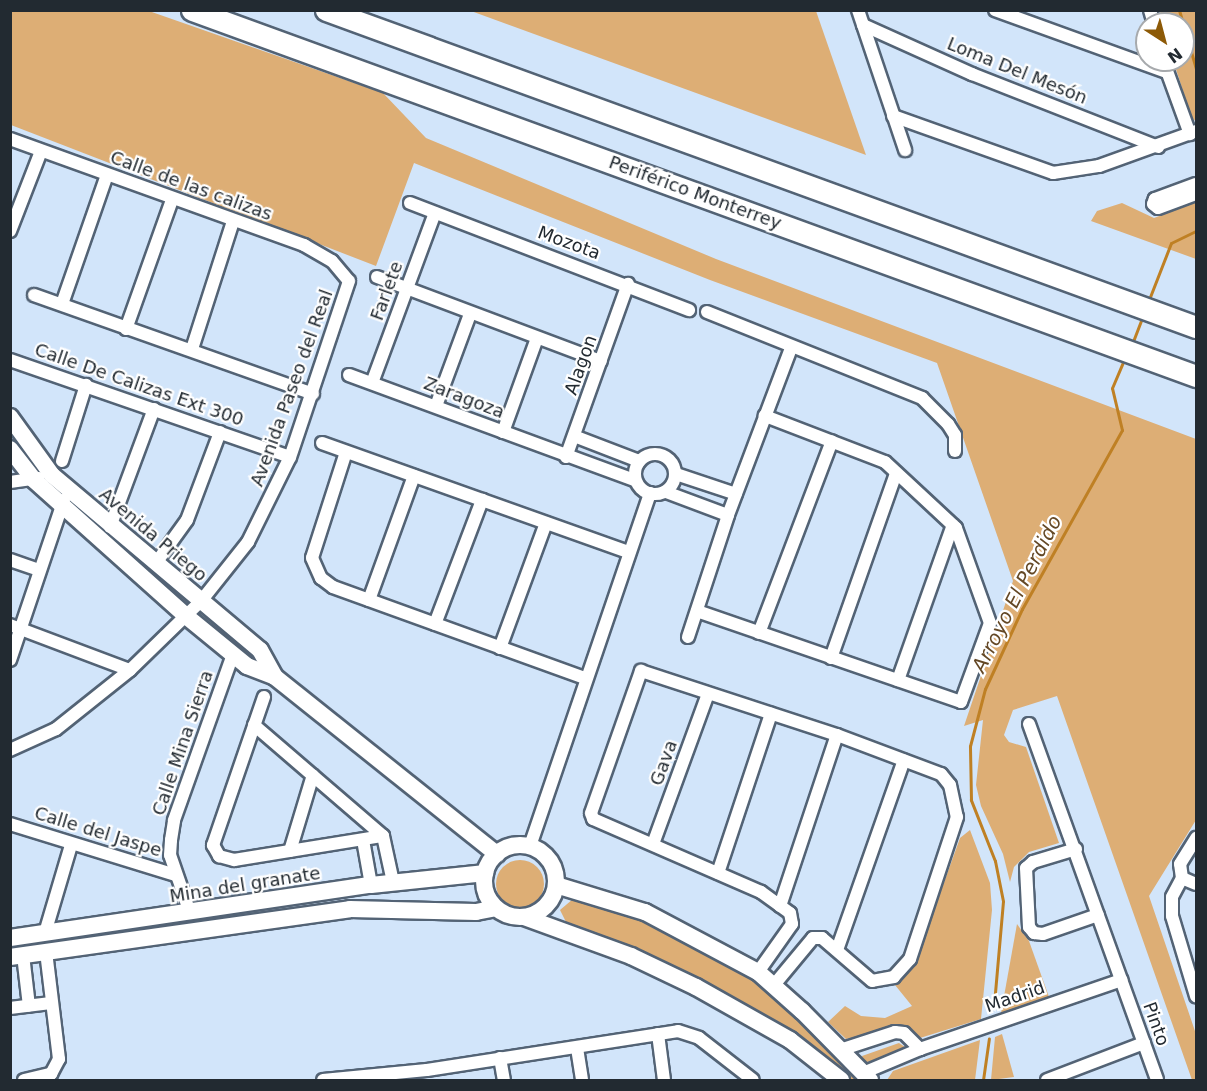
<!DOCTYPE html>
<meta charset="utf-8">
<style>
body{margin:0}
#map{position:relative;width:1207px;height:1091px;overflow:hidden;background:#d2e5fa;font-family:"DejaVu Sans",sans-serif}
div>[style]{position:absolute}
.green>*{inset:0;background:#ddae75}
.round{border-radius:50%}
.stream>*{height:3px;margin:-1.5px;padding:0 1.5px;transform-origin:1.5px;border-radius:1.5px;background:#bf8024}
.roads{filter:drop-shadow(2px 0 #536375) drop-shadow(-2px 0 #536375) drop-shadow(0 2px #536375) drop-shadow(0 -2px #536375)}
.street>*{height:12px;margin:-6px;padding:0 6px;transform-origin:6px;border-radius:6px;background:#fff}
.street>.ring{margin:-6px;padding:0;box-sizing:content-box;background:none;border:12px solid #fff;border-radius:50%}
.secondary>*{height:16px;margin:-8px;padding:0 8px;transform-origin:8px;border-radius:8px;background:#fff}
.secondary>.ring{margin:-8px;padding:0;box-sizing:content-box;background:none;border:16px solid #fff;border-radius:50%}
.highway>*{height:21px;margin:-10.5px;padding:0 10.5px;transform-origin:10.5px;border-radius:10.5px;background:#fff}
span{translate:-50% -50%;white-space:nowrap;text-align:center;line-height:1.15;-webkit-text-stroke:4.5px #fff;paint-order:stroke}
.street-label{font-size:18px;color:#222a31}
.water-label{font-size:20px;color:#644825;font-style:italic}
.frame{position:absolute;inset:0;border:12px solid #222a31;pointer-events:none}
.north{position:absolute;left:1135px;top:12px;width:60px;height:60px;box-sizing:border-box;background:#fff;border:2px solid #a7aaad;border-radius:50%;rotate:144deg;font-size:16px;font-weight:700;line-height:24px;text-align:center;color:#222a31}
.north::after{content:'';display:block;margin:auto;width:21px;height:27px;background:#8d5a07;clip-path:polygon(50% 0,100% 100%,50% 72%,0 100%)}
</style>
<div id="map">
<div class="green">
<i style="clip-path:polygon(10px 11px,149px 11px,383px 93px,426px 138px,716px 259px,1196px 439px,1196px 820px,1149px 896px,1196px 1034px,1196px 1080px,1192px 1080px,1057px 696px,1013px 710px,1004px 735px,1009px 742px,1026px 747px,1059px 843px,1029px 852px,1014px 867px,1010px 882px,1003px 854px,981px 806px,976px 785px,983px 720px,964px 726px,1013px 581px,937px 363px,710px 280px,414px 163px,376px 266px,11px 125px)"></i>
<i style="clip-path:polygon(471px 11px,816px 11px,866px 155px)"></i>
<i style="clip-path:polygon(1160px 11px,1196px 11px,1196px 122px,1191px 116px,1173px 60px,1183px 60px,1183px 24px,1164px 24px)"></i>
<i style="clip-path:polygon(1196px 202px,1196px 259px,1091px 221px,1097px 211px,1122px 203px,1154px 218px)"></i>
<i style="clip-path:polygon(970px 830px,990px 883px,992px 910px,981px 1019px,920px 1038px,904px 1026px,846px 1039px,828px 1022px,845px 1006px,861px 1016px,885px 1018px,912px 1006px,895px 985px,915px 963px,960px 838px)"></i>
<i class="round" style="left:496px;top:860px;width:48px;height:48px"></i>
<i style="clip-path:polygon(573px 899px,645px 920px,755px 978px,859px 1080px,850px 1080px,840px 1071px,568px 926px,560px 910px)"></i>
<i style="clip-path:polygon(1017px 924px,1029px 941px,1049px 997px,1001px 1013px)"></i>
<i style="clip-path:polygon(1002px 1034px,1014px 1077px,991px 1080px,995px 1037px)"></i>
<i style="clip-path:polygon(980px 1040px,975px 1080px,887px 1080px,893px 1071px)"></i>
<i style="clip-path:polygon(899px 1043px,905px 1047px,902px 1052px,864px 1063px,862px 1056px)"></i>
</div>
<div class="stream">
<i style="left:1179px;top:10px;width:61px;rotate:73.9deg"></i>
<i style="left:1148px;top:302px;width:63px;rotate:-68.7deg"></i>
<i style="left:1171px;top:243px;width:28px;rotate:-26deg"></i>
<i style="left:1132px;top:344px;width:30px;rotate:-69deg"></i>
<i style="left:994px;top:1004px;width:103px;rotate:-85deg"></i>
<i style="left:1003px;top:901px;width:41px;rotate:-101.3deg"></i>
<i style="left:995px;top:861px;width:66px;rotate:-111.5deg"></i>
<i style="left:971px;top:800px;width:54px;rotate:-91.1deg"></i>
<i style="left:970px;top:746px;width:59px;rotate:-75.3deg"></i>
<i style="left:985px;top:689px;width:88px;rotate:-65.2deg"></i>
<i style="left:1022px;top:609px;width:205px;rotate:-60.8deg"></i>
<i style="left:1122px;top:430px;width:43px;rotate:-103.4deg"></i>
<i style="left:1112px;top:388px;width:33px;rotate:-67deg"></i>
<i style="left:983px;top:1080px;width:42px;rotate:-81.9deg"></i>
</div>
<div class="roads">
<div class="street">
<i style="left:858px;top:10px;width:148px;rotate:71.4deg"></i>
<i style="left:995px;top:10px;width:182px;rotate:19.9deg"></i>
<i style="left:1150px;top:10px;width:15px;rotate:74deg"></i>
<i style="left:863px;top:25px;width:120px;rotate:24.2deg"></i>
<i style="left:972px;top:74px;width:200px;rotate:21.4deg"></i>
<i style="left:1163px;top:60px;width:79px;rotate:70deg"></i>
<i style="left:893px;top:116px;width:170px;rotate:19.6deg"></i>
<i style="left:1053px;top:173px;width:47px;rotate:-8.7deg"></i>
<i style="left:1099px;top:166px;width:103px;rotate:-19.8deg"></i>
<i style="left:10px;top:139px;width:313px;rotate:19.8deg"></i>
<i style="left:304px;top:245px;width:32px;rotate:30deg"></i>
<i style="left:332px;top:261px;width:26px;rotate:50deg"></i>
<i style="left:349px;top:281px;width:186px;rotate:108.5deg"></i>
<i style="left:290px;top:457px;width:95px;rotate:116.3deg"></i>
<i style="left:248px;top:542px;width:75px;rotate:128.5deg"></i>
<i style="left:201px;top:601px;width:99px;rotate:135.8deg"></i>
<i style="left:130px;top:670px;width:95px;rotate:141.4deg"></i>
<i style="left:56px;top:729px;width:51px;rotate:155.5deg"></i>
<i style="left:1196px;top:184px;width:44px;rotate:159.9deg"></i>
<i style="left:1155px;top:199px;width:5px;rotate:112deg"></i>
<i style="left:1153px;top:204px;width:6px;rotate:39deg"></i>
<i style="left:1158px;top:208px;width:40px;rotate:-20.2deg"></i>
<i style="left:410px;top:203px;width:299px;rotate:21deg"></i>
<i style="left:10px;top:231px;width:86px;rotate:-68.8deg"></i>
<i style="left:377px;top:277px;width:239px;rotate:20.6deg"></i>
<i style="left:34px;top:295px;width:296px;rotate:19.5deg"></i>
<i style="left:62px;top:304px;width:137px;rotate:-70.8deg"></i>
<i style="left:707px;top:312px;width:232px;rotate:21.8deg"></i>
<i style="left:922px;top:398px;width:37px;rotate:45deg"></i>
<i style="left:948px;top:424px;width:13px;rotate:58deg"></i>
<i style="left:955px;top:435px;width:16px;rotate:90deg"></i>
<i style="left:126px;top:329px;width:137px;rotate:-70.4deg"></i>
<i style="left:192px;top:349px;width:134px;rotate:-72.2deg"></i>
<i style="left:10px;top:360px;width:296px;rotate:19.1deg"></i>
<i style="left:349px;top:375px;width:305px;rotate:20.2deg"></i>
<i style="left:372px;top:383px;width:181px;rotate:-69.7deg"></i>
<i style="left:436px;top:406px;width:98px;rotate:-69.7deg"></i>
<i style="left:503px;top:432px;width:100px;rotate:-70.1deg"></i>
<i style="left:574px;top:436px;width:70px;rotate:21deg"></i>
<i style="left:322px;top:443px;width:325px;rotate:19.6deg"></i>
<i style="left:346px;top:452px;width:111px;rotate:107.8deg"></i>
<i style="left:312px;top:558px;width:22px;rotate:66deg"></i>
<i style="left:321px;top:578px;width:15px;rotate:37deg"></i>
<i style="left:333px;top:587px;width:268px;rotate:19.9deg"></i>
<i class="ring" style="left:635px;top:454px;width:28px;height:28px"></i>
<i style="left:566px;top:457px;width:184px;rotate:-70.3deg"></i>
<i style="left:62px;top:461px;width:80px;rotate:-72.5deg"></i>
<i style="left:676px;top:474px;width:63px;rotate:18.4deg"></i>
<i style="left:10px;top:482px;width:29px;rotate:-8deg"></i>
<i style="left:666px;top:492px;width:66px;rotate:20.4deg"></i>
<i style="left:110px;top:527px;width:126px;rotate:-69.6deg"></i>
<i style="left:10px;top:560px;width:31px;rotate:19deg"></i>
<i style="left:156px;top:563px;width:53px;rotate:-54.2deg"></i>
<i style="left:187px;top:520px;width:94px;rotate:-69.4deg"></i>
<i style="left:369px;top:600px;width:132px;rotate:-70.1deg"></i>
<i style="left:697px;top:611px;width:279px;rotate:19deg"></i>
<i style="left:961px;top:702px;width:84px;rotate:-69.8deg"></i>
<i style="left:990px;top:623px;width:101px;rotate:-109.7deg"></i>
<i style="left:956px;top:528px;width:97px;rotate:-137.1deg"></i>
<i style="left:885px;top:462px;width:129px;rotate:-159deg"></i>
<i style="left:435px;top:624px;width:133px;rotate:-69.2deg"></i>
<i style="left:10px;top:625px;width:128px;rotate:20.6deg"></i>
<i style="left:759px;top:633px;width:205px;rotate:-69.2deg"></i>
<i style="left:688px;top:637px;width:128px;rotate:-71.8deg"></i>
<i style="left:728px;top:515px;width:178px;rotate:-69.3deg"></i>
<i style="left:500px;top:648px;width:133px;rotate:-69.8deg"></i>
<i style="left:831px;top:658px;width:196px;rotate:-70.6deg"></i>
<i style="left:10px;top:660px;width:169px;rotate:-71.4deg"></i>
<i style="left:898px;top:680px;width:164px;rotate:-70.5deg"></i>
<i style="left:264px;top:697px;width:157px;rotate:109deg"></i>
<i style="left:213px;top:845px;width:13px;rotate:61deg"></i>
<i style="left:219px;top:856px;width:16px;rotate:15deg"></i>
<i style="left:234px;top:860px;width:151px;rotate:-9.2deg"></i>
<i style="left:1029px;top:724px;width:378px;rotate:70.2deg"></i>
<i style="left:254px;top:725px;width:170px;rotate:40.7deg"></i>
<i style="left:383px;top:836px;width:47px;rotate:77.7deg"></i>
<i style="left:10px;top:824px;width:174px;rotate:17.1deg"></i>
<i style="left:363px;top:840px;width:46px;rotate:79.9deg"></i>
<i style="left:653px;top:844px;width:160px;rotate:-69.9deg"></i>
<i style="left:530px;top:846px;width:373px;rotate:-71.2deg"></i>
<i style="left:1076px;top:849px;width:45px;rotate:163.2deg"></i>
<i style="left:1033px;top:862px;width:9px;rotate:139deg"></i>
<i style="left:1026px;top:868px;width:59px;rotate:87.1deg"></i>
<i style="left:1029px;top:927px;width:8px;rotate:50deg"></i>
<i style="left:1034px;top:933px;width:9px;rotate:6deg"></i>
<i style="left:1043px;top:934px;width:58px;rotate:-19.1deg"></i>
<i style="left:290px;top:851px;width:79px;rotate:-73.2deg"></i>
<i style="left:718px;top:873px;width:168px;rotate:-71.6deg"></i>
<i style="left:1182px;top:878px;width:14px;rotate:-98deg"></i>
<i style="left:1180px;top:864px;width:31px;rotate:-58deg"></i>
<i style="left:1196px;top:884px;width:15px;rotate:-157deg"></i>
<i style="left:1182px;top:878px;width:21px;rotate:118deg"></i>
<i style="left:1172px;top:897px;width:19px;rotate:90deg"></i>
<i style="left:1172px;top:916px;width:84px;rotate:73.3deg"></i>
<i style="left:780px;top:906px;width:180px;rotate:-71.6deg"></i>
<i style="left:190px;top:913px;width:61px;rotate:-109deg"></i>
<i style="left:170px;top:855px;width:15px;rotate:-86deg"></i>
<i style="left:171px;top:840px;width:20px;rotate:-81deg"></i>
<i style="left:174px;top:820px;width:176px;rotate:-70.4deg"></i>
<i style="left:45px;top:933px;width:92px;rotate:-73.5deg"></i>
<i style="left:837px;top:950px;width:201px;rotate:-70.6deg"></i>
<i style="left:23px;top:955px;width:51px;rotate:83.3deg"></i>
<i style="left:758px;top:972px;width:59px;rotate:-54.7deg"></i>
<i style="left:792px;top:924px;width:11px;rotate:-100deg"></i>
<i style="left:790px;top:913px;width:36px;rotate:-144deg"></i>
<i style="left:761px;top:892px;width:183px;rotate:-156.5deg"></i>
<i style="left:593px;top:819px;width:6px;rotate:-108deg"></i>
<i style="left:591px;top:813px;width:151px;rotate:-70.6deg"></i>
<i style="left:641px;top:671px;width:206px;rotate:18.1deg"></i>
<i style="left:837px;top:735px;width:111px;rotate:20.6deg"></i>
<i style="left:941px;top:774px;width:14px;rotate:51deg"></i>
<i style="left:950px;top:785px;width:33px;rotate:78deg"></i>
<i style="left:957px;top:817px;width:150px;rotate:108.3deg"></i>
<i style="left:910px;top:959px;width:24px;rotate:132deg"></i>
<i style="left:894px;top:977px;width:22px;rotate:170deg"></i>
<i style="left:872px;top:981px;width:66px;rotate:-139.3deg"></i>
<i style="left:822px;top:938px;width:9px;rotate:180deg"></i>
<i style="left:813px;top:938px;width:61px;rotate:129.7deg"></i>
<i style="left:10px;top:1008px;width:41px;rotate:-7deg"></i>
<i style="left:658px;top:1034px;width:46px;rotate:82.6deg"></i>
<i style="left:577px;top:1048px;width:32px;rotate:81deg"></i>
<i style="left:840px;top:1050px;width:58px;rotate:-18.1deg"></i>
<i style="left:895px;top:1032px;width:9px;rotate:6deg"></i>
<i style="left:904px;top:1033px;width:23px;rotate:45deg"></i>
<i style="left:500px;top:1058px;width:22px;rotate:80deg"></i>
<i style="left:863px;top:1073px;width:62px;rotate:-22.8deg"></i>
<i style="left:920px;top:1049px;width:213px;rotate:-18.9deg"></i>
<i style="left:24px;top:1080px;width:28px;rotate:-13deg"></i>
<i style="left:51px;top:1074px;width:17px;rotate:-62deg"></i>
<i style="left:59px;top:1059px;width:108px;rotate:-96.9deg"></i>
<i style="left:323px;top:1080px;width:104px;rotate:-5.5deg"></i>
<i style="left:427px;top:1070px;width:254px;rotate:-8.8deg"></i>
<i style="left:678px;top:1031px;width:22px;rotate:18deg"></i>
<i style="left:699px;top:1038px;width:68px;rotate:37.9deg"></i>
<i style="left:1047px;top:1080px;width:104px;rotate:-20.9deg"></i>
</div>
<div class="secondary">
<i style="left:10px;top:417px;width:72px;rotate:54.1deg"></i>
<i style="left:52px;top:475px;width:272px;rotate:40.1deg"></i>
<i style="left:260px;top:650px;width:31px;rotate:61deg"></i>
<i style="left:10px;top:449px;width:39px;rotate:52deg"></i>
<i style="left:34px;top:480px;width:204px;rotate:41.8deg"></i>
<i style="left:186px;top:616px;width:79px;rotate:39.3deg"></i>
<i style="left:247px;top:666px;width:30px;rotate:21deg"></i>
<i style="left:275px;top:677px;width:284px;rotate:38.6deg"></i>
<i class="ring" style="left:484px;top:845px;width:56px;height:56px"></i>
<i style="left:556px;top:885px;width:93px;rotate:16.9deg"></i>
<i style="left:645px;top:912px;width:128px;rotate:28deg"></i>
<i style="left:758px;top:972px;width:59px;rotate:41.6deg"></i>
<i style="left:802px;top:1011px;width:97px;rotate:45.4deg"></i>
<i style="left:524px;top:917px;width:114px;rotate:20deg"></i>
<i style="left:631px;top:956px;width:72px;rotate:25.5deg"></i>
<i style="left:696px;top:987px;width:108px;rotate:29.4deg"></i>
<i style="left:790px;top:1040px;width:65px;rotate:38.1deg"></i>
<i style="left:10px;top:938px;width:365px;rotate:-8.4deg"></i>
<i style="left:371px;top:885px;width:115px;rotate:-6deg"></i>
<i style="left:10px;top:957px;width:343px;rotate:-8deg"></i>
<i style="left:350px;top:909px;width:126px;rotate:1.4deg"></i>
<i style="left:476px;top:912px;width:20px;rotate:-11deg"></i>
</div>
<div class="highway">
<i style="left:192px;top:10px;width:1069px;rotate:20.03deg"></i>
<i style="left:326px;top:10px;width:926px;rotate:20.02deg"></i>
</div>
</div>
<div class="street-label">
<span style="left:1017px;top:71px;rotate:22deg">Loma Del Mesón</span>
<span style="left:191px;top:186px;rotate:20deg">Calle de las calizas</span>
<span style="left:695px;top:193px;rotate:20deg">Periférico Monterrey</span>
<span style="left:569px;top:243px;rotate:20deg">Mozota</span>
<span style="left:387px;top:291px;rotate:-70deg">Farlete</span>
<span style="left:581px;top:365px;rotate:-70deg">Alagon</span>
<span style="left:139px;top:385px;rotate:19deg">Calle De Calizas Ext 300</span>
<span style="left:292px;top:388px;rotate:-70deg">Avenida Paseo del Real</span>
<span style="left:464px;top:398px;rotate:21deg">Zaragoza</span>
<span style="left:153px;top:535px;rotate:40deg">Avenida Priego</span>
<span style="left:183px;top:743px;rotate:-71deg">Calle Mina Sierra</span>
<span style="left:664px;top:763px;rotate:-70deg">Gava</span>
<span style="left:98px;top:832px;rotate:17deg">Calle del Jaspe</span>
<span style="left:245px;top:885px;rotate:-9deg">Mina del granate</span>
<span style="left:1015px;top:997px;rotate:-19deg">Madrid</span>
<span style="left:1156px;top:1024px;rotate:70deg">Pinto</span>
</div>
<div class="water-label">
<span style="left:1017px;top:594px;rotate:-63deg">Arroyo El Perdido</span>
</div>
<div class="frame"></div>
<div class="north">N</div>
</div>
